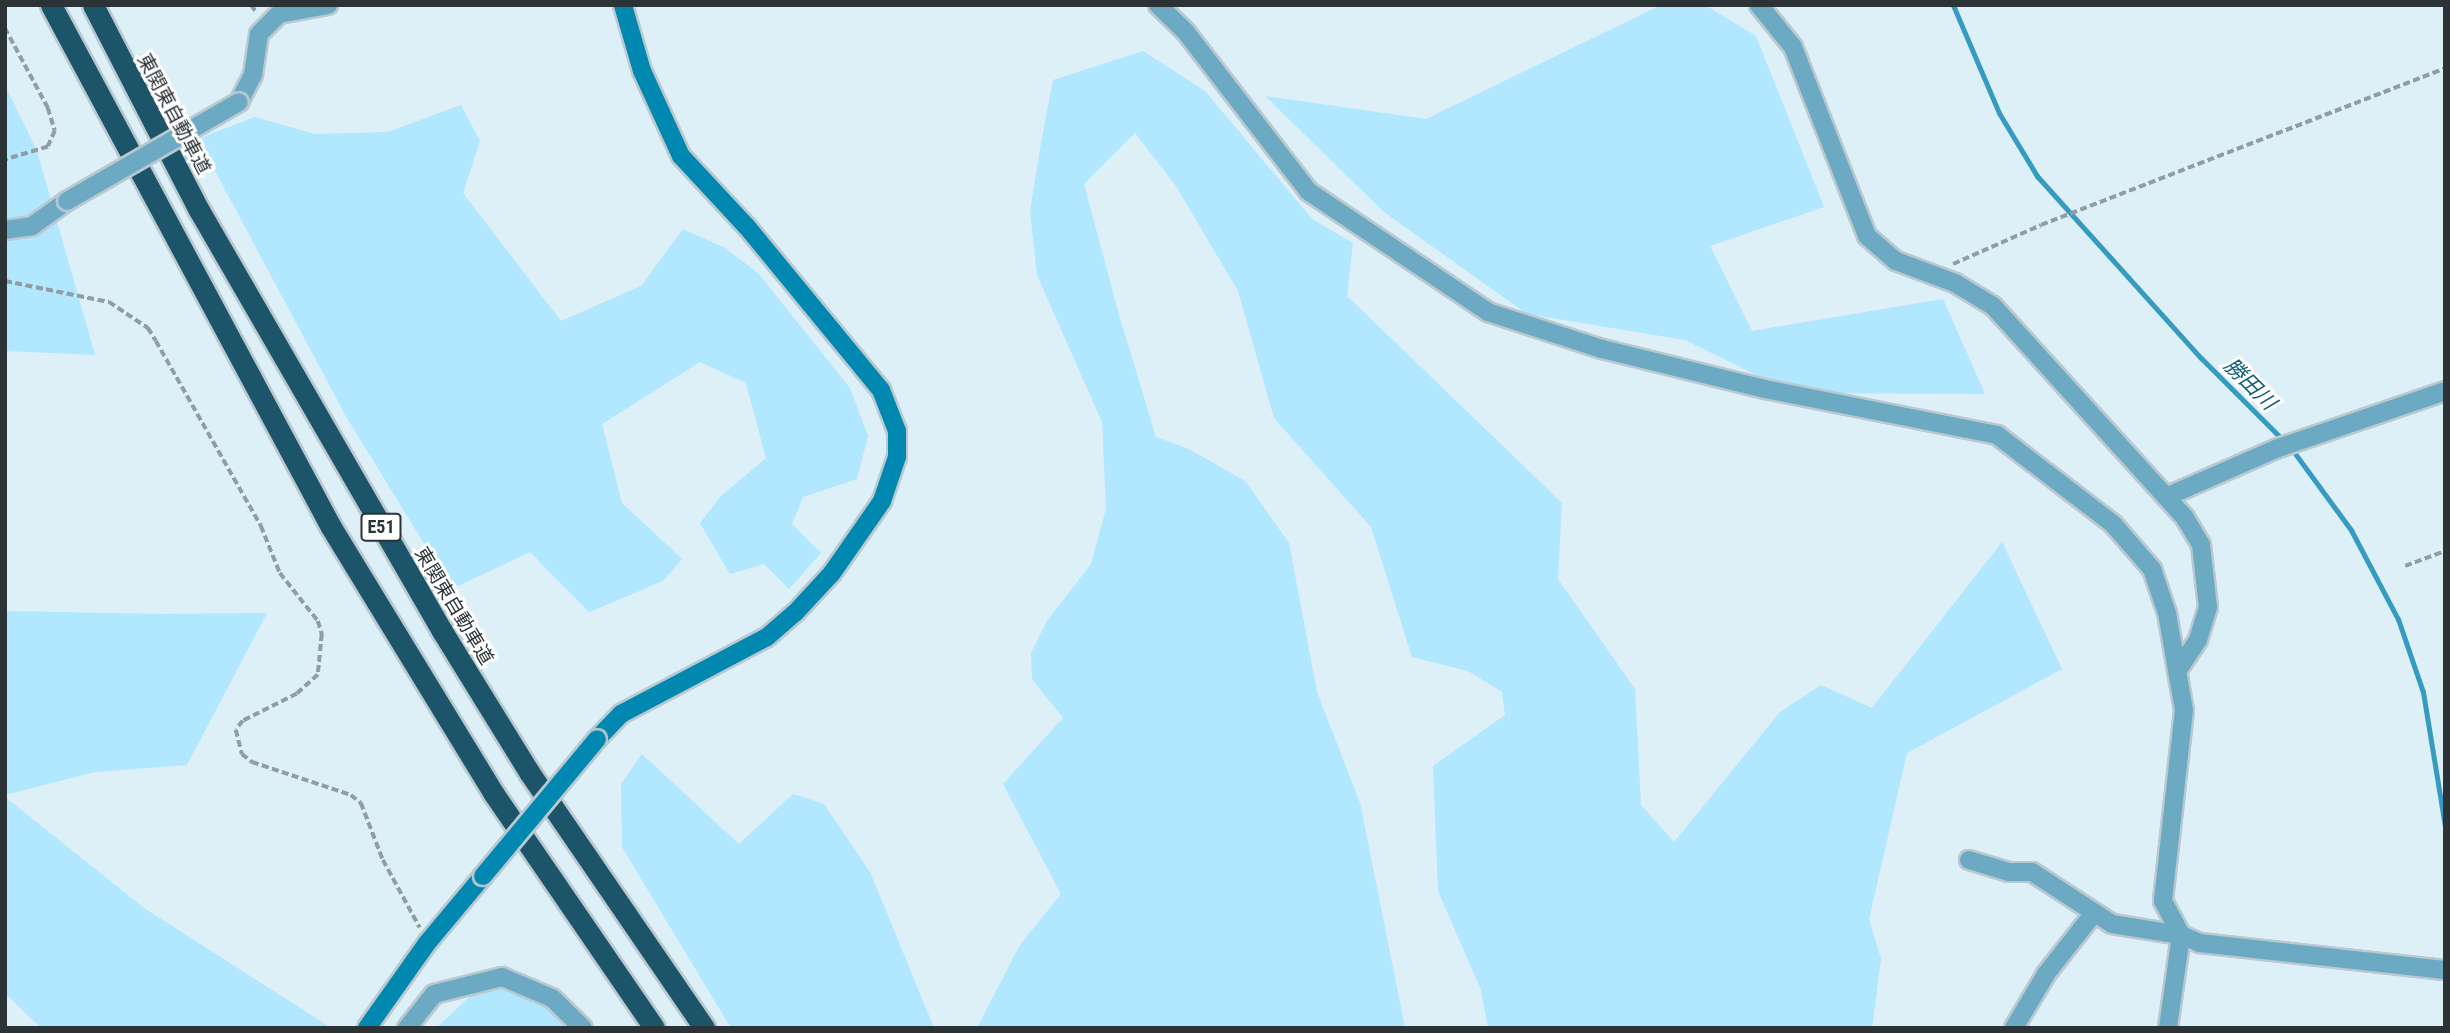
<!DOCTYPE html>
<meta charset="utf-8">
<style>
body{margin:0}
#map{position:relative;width:2450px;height:1033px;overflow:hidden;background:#ddeff7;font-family:"Roboto Condensed","Noto Sans JP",sans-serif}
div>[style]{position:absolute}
.green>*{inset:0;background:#b1e7ff}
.stream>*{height:5px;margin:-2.5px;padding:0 2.5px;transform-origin:2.5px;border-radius:2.5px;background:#369bc1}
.path>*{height:3.5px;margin-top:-1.75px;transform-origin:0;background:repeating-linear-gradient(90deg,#909da3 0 7px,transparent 0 10.5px)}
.roads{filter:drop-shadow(2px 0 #bac9d0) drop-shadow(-2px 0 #bac9d0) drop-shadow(0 2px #bac9d0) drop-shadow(0 -2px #bac9d0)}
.street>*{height:18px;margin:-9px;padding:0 9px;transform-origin:9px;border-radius:9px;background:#6caac4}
.secondary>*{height:18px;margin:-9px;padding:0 9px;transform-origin:9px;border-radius:9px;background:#0088b0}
.highway>*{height:21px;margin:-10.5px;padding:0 10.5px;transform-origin:10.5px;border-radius:10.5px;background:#1c5469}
.bridges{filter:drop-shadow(2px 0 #bac9d0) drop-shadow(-2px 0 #bac9d0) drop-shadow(0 2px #bac9d0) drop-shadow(0 -2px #bac9d0)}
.street-bridge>*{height:18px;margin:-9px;padding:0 9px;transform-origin:9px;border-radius:9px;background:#6caac4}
.secondary-bridge>*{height:18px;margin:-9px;padding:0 9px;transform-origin:9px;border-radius:9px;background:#0088b0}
span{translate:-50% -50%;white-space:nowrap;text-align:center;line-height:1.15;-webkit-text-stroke:6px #fff;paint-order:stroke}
.shield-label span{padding:2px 5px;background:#fff;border:2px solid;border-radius:5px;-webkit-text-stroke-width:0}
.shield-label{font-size:18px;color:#2c3336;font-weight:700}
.street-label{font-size:19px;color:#2c3336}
.water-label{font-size:21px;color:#0f5e78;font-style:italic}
.frame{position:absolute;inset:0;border:7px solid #2c3336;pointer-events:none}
</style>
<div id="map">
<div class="green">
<i style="clip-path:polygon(1661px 5px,1705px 5px,1756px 36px,1824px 207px,1710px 246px,1752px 331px,1943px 299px,1985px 394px,1792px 393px,1685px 340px,1527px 314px,1384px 212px,1265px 96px,1426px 119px)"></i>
<i style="clip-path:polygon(1143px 51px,1205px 91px,1312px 219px,1353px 243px,1347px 296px,1562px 503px,1558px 579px,1635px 689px,1641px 805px,1674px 842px,1780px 712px,1821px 685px,1872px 708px,2002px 542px,2062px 669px,1907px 753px,1869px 919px,1881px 959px,1872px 1028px,1488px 1028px,1481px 990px,1438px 891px,1433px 766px,1505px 715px,1502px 692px,1468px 671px,1412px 657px,1371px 527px,1274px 418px,1238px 291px,1176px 186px,1135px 133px,1084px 184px,1119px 315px,1156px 437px,1189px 449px,1245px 481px,1289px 543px,1317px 692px,1360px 803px,1405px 1028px,977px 1028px,1020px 945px,1061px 894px,1003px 784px,1063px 718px,1032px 679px,1031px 653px,1047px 621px,1091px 564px,1106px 509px,1102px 422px,1037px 275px,1030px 211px,1041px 143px,1053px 80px)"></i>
<i style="clip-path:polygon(5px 85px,37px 151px,95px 355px,5px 351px)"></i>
<i style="clip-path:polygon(461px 105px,480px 141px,463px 193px,561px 321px,641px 286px,683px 229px,725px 248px,758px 273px,850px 388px,868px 436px,857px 479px,803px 497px,792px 524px,821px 553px,789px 589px,764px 564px,730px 574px,700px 523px,721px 496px,766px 458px,746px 383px,700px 362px,602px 424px,622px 503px,682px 559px,663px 581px,589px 612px,530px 552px,452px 589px,347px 418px,198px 139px,255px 117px,315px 134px,388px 132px)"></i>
<i style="clip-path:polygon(5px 611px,164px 614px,267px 613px,187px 765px,95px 772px,5px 795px)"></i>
<i style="clip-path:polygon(642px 754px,739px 844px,793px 794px,824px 804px,870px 872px,934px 1028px,731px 1028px,622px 847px,621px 784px)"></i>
<i style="clip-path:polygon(5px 797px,144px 908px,330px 1027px,41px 1028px,5px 993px)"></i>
<i style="clip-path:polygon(505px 964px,565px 1028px,436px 1028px)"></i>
</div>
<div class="stream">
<i style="left:1953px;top:5px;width:117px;rotate:66.9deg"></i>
<i style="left:1999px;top:113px;width:74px;rotate:58.9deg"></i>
<i style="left:2037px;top:176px;width:245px;rotate:48deg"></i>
<i style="left:2201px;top:358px;width:117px;rotate:45deg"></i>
<i style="left:2291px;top:448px;width:102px;rotate:53.8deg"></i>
<i style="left:2351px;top:530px;width:101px;rotate:62.2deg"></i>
<i style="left:2398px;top:619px;width:77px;rotate:71.1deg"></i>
<i style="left:2423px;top:692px;width:136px;rotate:80.7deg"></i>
</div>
<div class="path">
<i style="left:251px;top:5px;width:10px;rotate:53deg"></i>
<i style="left:5px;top:28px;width:91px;rotate:61.7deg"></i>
<i style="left:48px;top:108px;width:24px;rotate:73deg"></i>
<i style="left:55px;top:131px;width:17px;rotate:114deg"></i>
<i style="left:48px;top:147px;width:45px;rotate:163.2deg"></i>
<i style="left:1953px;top:264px;width:96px;rotate:-23.9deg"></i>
<i style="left:2041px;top:225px;width:433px;rotate:-21.2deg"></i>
<i style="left:5px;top:281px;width:106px;rotate:11.4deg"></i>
<i style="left:109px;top:302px;width:47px;rotate:33.7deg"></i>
<i style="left:148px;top:328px;width:15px;rotate:58deg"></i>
<i style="left:156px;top:341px;width:213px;rotate:60.4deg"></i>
<i style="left:261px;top:526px;width:51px;rotate:68deg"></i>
<i style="left:280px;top:573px;width:61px;rotate:51.6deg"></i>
<i style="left:318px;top:621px;width:14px;rotate:73deg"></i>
<i style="left:322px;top:634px;width:41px;rotate:95.6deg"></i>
<i style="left:318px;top:675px;width:28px;rotate:138deg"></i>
<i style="left:297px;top:694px;width:60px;rotate:153.4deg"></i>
<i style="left:243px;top:721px;width:11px;rotate:128deg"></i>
<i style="left:236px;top:730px;width:25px;rotate:76deg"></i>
<i style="left:242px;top:754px;width:13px;rotate:39deg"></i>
<i style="left:252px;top:762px;width:104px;rotate:18.4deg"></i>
<i style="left:351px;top:795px;width:13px;rotate:39deg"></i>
<i style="left:361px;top:803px;width:61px;rotate:68.9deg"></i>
<i style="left:383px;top:860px;width:77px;rotate:61.4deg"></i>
<i style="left:2405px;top:566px;width:43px;rotate:-20.6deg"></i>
</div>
<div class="roads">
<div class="street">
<i style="left:1158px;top:5px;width:37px;rotate:44deg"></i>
<i style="left:1185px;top:31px;width:202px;rotate:52.4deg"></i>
<i style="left:1308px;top:191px;width:217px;rotate:33.9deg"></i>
<i style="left:1488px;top:312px;width:120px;rotate:18deg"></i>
<i style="left:1602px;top:349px;width:168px;rotate:13.8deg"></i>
<i style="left:1765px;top:389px;width:237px;rotate:11.2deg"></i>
<i style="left:1997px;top:435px;width:146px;rotate:37.5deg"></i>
<i style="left:2113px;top:524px;width:60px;rotate:49.1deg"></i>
<i style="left:2152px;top:569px;width:46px;rotate:71.2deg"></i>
<i style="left:2167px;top:613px;width:98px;rotate:80.1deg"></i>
<i style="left:2184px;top:710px;width:192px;rotate:96.3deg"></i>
<i style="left:2163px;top:901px;width:38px;rotate:62deg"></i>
<i style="left:2181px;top:935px;width:21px;rotate:23deg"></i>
<i style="left:2200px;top:943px;width:246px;rotate:6.3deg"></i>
<i style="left:1759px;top:5px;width:54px;rotate:51deg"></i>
<i style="left:1793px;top:47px;width:203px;rotate:68.6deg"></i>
<i style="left:1867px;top:236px;width:38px;rotate:41deg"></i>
<i style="left:1896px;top:261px;width:63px;rotate:20.4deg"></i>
<i style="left:1955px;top:283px;width:44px;rotate:31.2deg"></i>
<i style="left:1993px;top:306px;width:286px;rotate:47.8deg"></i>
<i style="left:2185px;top:518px;width:31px;rotate:59deg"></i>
<i style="left:2201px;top:545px;width:62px;rotate:83.6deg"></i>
<i style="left:2208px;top:607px;width:34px;rotate:107deg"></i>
<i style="left:2198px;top:640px;width:37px;rotate:124deg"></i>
<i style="left:239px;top:102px;width:30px;rotate:-63deg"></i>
<i style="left:253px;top:75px;width:41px;rotate:-81.7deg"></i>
<i style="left:259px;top:34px;width:28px;rotate:-45deg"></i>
<i style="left:279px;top:14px;width:50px;rotate:-10.4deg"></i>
<i style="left:5px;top:230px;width:27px;rotate:-8deg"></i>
<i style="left:32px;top:226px;width:43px;rotate:-35.5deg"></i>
<i style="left:2166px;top:497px;width:122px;rotate:-23.6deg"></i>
<i style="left:2278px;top:448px;width:176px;rotate:-18.8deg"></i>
<i style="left:1969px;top:860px;width:42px;rotate:16.7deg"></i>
<i style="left:2009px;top:872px;width:23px"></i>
<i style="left:2032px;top:872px;width:95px;rotate:33deg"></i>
<i style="left:2112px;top:924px;width:70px;rotate:9.1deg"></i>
<i style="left:2181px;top:935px;width:94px;rotate:98deg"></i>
<i style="left:407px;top:1028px;width:43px;rotate:-51.5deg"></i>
<i style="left:434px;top:994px;width:70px;rotate:-14deg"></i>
<i style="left:502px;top:977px;width:54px;rotate:22.8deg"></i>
<i style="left:552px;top:998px;width:43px;rotate:44.1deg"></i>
<i style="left:2014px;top:1028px;width:63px;rotate:-59.3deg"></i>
<i style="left:2046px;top:974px;width:78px;rotate:-51.8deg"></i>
</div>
<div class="secondary">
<i style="left:597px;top:739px;width:35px;rotate:-46deg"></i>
<i style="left:621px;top:714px;width:165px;rotate:-27.8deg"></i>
<i style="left:767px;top:637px;width:37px;rotate:-41deg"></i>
<i style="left:795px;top:613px;width:54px;rotate:-47.2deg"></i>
<i style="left:832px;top:573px;width:88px;rotate:-55.2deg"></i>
<i style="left:882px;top:501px;width:46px;rotate:-71.2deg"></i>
<i style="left:897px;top:457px;width:26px;rotate:-90deg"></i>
<i style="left:897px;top:431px;width:44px;rotate:-111.3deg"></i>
<i style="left:881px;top:390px;width:211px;rotate:-129.4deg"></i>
<i style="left:747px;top:227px;width:97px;rotate:-132.9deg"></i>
<i style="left:681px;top:156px;width:94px;rotate:-114.6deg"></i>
<i style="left:642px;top:71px;width:69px;rotate:-106.1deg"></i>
<i style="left:367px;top:1028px;width:105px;rotate:-54.7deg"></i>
<i style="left:428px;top:942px;width:86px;rotate:-50.2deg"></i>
</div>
<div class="highway">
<i style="left:51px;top:5px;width:592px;rotate:61.79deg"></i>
<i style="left:331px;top:527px;width:313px;rotate:58.6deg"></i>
<i style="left:494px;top:794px;width:283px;rotate:55.6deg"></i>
<i style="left:93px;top:5px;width:231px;rotate:62.7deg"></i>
<i style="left:199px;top:210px;width:486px;rotate:60deg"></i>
<i style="left:442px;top:631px;width:166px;rotate:58.3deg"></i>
<i style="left:529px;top:772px;width:310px;rotate:55.6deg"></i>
</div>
</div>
<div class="bridges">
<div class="street-bridge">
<i style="left:67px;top:201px;width:198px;rotate:-29.9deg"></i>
</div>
<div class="secondary-bridge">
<i style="left:483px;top:876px;width:178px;rotate:-50.2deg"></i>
</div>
</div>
<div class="shield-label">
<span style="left:381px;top:527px">E51</span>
</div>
<div class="street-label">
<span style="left:174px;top:114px;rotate:62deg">東関東自動車道</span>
<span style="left:454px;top:606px;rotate:59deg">東関東自動車道</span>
</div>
<div class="water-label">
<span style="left:2250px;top:384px;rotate:45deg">勝田川</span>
</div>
<div class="frame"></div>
</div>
